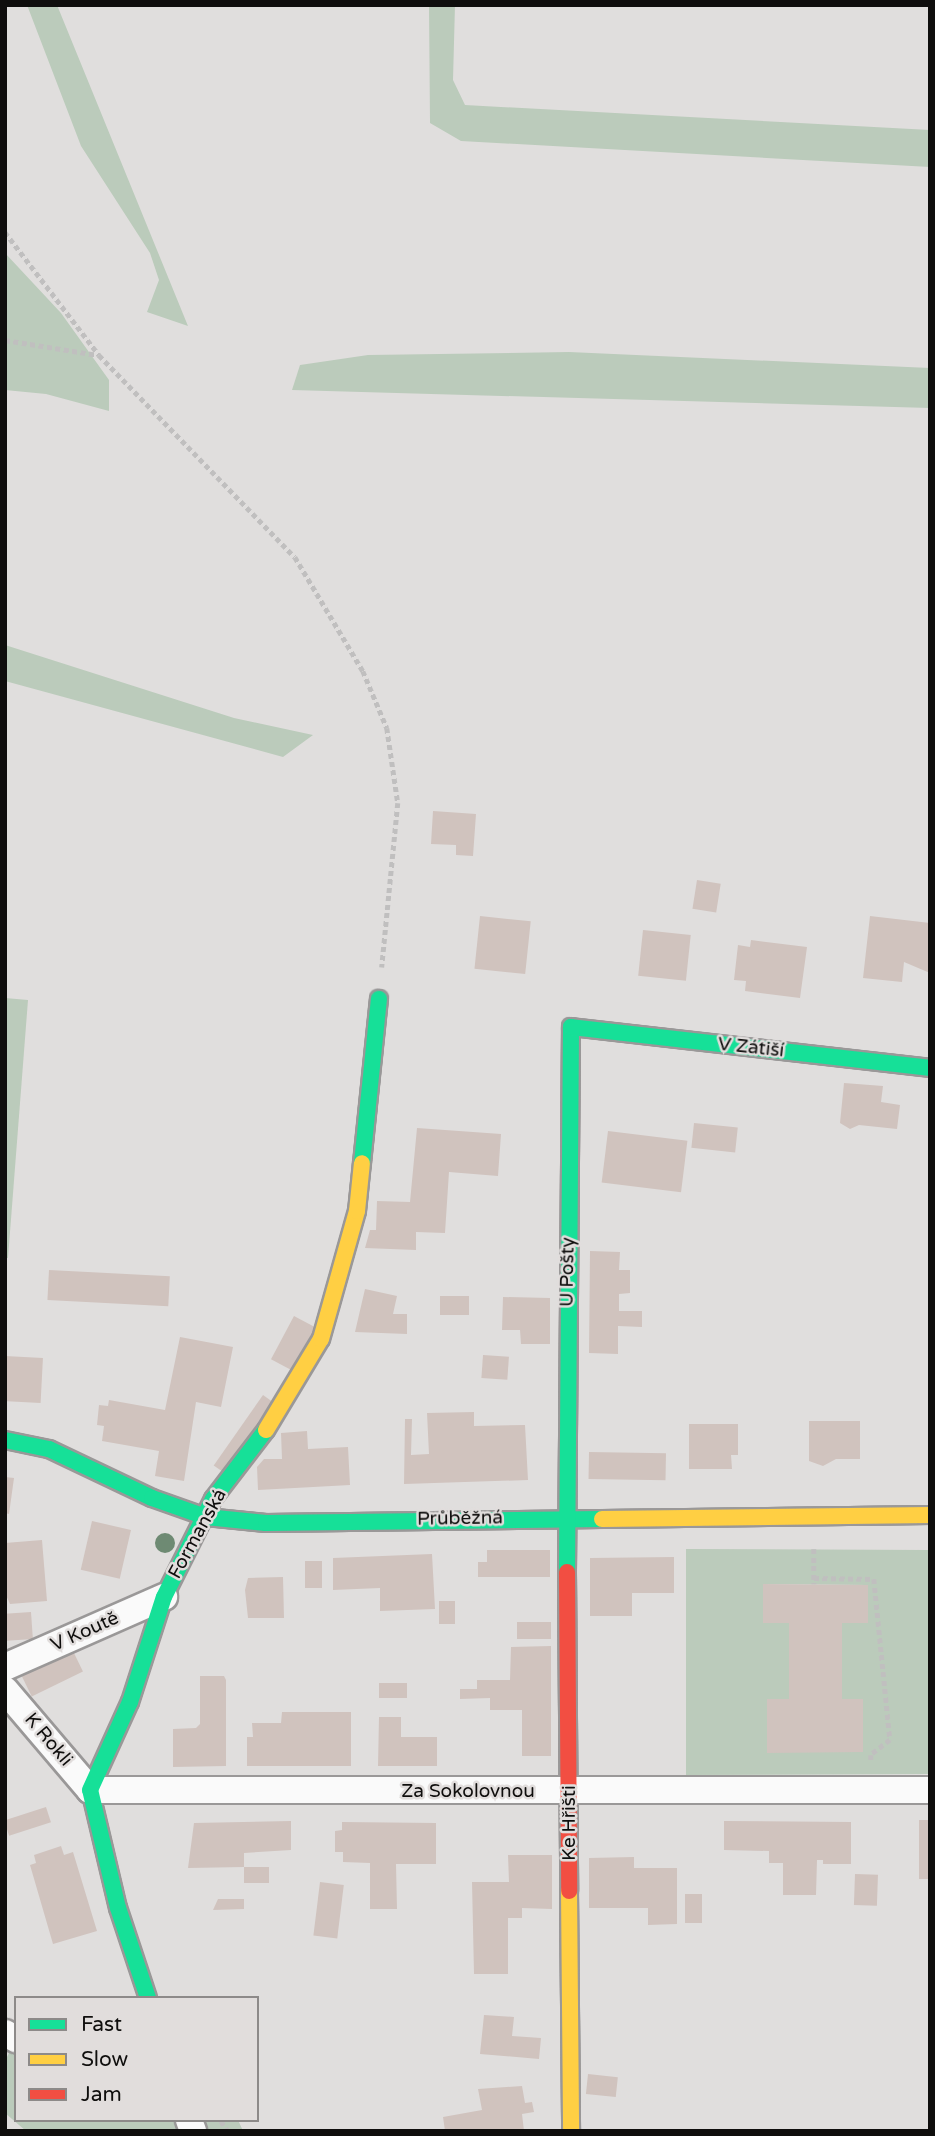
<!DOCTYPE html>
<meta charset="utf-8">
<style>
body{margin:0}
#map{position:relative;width:935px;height:2136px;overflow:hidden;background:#e0dedd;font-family:"Varela Round",sans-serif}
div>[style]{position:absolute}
.green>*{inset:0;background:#bbcbbb}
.building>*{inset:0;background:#d0c3be;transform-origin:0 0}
.path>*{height:4.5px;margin-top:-2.25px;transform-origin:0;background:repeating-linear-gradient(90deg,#c0bfbf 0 5px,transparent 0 8.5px)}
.roads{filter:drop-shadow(2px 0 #9a9898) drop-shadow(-2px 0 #9a9898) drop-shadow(0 2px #9a9898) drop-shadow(0 -2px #9a9898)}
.street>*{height:26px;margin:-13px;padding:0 13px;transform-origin:13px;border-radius:13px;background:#fafafa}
.fast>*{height:16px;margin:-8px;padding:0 8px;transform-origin:8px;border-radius:8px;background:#16e098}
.slow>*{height:16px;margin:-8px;padding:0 8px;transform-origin:8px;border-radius:8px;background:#ffcf43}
.jam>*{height:16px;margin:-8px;padding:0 8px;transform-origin:8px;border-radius:8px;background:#f24e42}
.trees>*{width:20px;height:20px;margin:-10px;border-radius:50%;background:#6e8a73}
span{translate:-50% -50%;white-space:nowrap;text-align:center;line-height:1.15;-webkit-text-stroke:5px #e1dddc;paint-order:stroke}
.street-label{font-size:19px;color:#0f0e0d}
.frame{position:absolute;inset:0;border:7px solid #0f0e0d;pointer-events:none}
.legend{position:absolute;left:14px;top:1996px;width:245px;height:126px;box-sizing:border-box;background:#e1dddc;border:2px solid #8d8a89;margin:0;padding:9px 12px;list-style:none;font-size:21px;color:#0f0e0d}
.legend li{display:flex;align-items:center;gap:14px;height:35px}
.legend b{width:35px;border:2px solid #8d8a89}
</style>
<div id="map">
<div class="green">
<i style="clip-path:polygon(27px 5px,57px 5px,188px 326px,147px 312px,159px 280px,150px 253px,81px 146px)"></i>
<i style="clip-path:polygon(429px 5px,455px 5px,453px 80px,465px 105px,930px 130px,930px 167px,461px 141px,430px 123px)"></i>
<i style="clip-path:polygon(5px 253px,61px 313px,109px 380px,109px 411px,46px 394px,5px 390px)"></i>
<i style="clip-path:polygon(569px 352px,930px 368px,930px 408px,292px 390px,300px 365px,368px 355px)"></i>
<i style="clip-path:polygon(5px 645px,234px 718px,313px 735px,283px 757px,5px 681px)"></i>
<i style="clip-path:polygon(5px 998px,28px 1000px,8px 1258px,5px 1258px)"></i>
<i style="clip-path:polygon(evenodd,686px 1549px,930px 1550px,930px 1774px,686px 1775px,686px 1549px,763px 1584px,867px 1585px,868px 1623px,842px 1623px,842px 1699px,863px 1699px,863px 1752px,767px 1752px,789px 1699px,789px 1623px,763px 1623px,763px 1584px)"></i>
<i style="clip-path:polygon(10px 2051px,16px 2053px,16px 2120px,238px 2120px,243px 2131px,26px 2131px,5px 2113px,5px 2061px)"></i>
</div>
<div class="building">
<i style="clip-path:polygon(433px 811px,476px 814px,473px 856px,456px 855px,456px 845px,431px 844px)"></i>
<i style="left:697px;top:880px;width:24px;height:29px;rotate:9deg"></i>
<i style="left:480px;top:916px;width:51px;height:53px;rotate:6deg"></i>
<i style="clip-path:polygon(870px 916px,930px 923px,930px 973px,904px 962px,902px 982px,863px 978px)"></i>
<i style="left:643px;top:930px;width:48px;height:46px;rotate:6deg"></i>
<i style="clip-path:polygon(751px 940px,807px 947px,800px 998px,745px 991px,746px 981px,734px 980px,738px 945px,750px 947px)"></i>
<i style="clip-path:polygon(844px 1083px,883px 1086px,881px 1102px,900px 1105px,897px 1129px,859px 1125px,850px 1129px,840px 1123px)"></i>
<i style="left:694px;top:1123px;width:44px;height:25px;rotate:6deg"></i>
<i style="clip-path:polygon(417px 1128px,501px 1134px,498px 1176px,449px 1172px,445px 1233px,416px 1232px,416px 1250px,365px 1248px,370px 1230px,376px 1230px,377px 1201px,410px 1202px)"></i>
<i style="left:608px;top:1131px;width:80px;height:52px;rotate:7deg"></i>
<i style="clip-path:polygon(590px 1251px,620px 1252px,619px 1270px,630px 1270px,630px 1293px,619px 1294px,619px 1311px,642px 1311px,642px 1327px,618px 1326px,618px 1354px,589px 1353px)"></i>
<i style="left:49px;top:1270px;width:121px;height:30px;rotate:3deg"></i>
<i style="clip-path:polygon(365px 1289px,397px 1296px,393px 1314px,407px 1314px,407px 1334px,355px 1332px)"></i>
<i style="left:440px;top:1296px;width:29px;height:19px"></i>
<i style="clip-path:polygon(503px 1297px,550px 1298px,550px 1344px,521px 1344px,520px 1330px,502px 1330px)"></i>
<i style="left:294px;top:1316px;width:24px;height:49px;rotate:28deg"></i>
<i style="clip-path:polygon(180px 1337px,233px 1347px,221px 1407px,196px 1402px,184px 1481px,155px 1476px,159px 1451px,102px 1441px,104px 1426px,97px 1425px,99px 1405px,108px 1406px,109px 1400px,165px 1410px)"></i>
<i style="left:483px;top:1355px;width:26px;height:23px;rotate:4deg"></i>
<i style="left:5px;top:1356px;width:38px;height:45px;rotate:3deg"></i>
<i style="left:263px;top:1395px;width:12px;height:86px;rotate:35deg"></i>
<i style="clip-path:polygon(474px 1412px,474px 1426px,525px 1425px,528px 1480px,404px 1484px,405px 1419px,412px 1419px,411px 1455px,429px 1454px,427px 1413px)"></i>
<i style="clip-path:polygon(809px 1421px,860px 1421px,860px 1459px,836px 1459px,823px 1466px,809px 1461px)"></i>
<i style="clip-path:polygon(689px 1424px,738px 1424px,738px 1455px,731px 1455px,732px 1469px,689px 1469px)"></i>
<i style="clip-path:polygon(307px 1431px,308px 1449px,348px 1447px,350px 1485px,258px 1490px,257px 1467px,264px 1459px,282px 1459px,281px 1433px)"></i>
<i style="left:589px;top:1452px;width:77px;height:27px;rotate:1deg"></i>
<i style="clip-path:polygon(5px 1477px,14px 1478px,9px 1514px,5px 1513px)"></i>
<i style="left:92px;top:1521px;width:40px;height:50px;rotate:13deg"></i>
<i style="clip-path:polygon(42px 1540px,47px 1601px,10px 1604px,5px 1593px,5px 1543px)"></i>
<i style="clip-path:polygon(487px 1550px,550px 1550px,550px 1577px,478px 1577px,478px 1562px,487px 1562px)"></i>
<i style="clip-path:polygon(432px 1554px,435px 1609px,380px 1611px,380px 1588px,333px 1590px,333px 1558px)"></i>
<i style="clip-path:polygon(674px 1557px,674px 1593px,632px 1593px,632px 1616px,590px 1616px,590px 1558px)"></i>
<i style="left:305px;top:1561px;width:17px;height:27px"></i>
<i style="clip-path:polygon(283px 1577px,284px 1618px,248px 1618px,245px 1590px,248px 1578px)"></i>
<i style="clip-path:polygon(763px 1584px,868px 1585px,868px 1623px,842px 1623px,842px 1699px,863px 1699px,863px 1752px,767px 1753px,767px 1699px,789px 1699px,789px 1623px,763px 1623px)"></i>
<i style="left:439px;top:1601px;width:16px;height:23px"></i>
<i style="left:31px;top:1612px;width:27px;height:26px;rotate:86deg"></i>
<i style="left:517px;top:1622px;width:34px;height:17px"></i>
<i style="clip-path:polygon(551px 1646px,551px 1756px,522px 1756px,522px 1710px,490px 1710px,490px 1698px,460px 1699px,460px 1689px,477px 1689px,477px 1680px,510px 1680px,511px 1647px)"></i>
<i style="left:72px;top:1649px;width:25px;height:57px;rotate:64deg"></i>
<i style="clip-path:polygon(200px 1676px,224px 1676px,226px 1680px,226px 1766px,173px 1767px,173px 1729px,196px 1728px,200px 1724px)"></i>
<i style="left:379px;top:1683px;width:28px;height:15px"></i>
<i style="clip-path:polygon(282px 1712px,351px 1712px,351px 1766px,247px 1766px,247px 1737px,253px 1737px,252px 1723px,281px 1723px)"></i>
<i style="clip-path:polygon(379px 1717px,401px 1717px,401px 1737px,437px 1737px,437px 1766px,378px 1766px)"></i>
<i style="left:46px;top:1807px;width:16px;height:44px;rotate:72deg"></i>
<i style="left:919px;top:1820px;width:11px;height:59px"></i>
<i style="clip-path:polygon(291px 1821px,291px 1850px,244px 1853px,244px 1867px,269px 1867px,269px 1883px,244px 1883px,244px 1867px,188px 1868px,194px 1823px)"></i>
<i style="clip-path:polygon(724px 1821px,851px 1822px,851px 1864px,823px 1864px,823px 1860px,817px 1860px,816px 1895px,783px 1895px,783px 1863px,769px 1863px,769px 1851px,724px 1850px)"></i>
<i style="clip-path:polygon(342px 1822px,436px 1823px,436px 1864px,396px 1864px,397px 1909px,370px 1909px,370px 1863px,343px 1862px,343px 1852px,335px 1852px,335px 1831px,342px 1830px)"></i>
<i style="clip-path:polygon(61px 1846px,64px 1855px,73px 1852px,97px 1931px,53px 1944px,30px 1865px,36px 1863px,34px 1855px)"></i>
<i style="clip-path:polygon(508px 1855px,552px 1855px,552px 1909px,522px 1908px,522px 1918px,508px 1918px,508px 1974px,474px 1974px,472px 1882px,509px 1882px)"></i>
<i style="clip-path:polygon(634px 1857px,634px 1868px,677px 1868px,677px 1924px,648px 1925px,648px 1908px,589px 1908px,589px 1858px)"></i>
<i style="left:855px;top:1874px;width:23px;height:31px;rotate:2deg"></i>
<i style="left:320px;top:1882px;width:24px;height:54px;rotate:7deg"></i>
<i style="left:685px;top:1894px;width:17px;height:29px"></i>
<i style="clip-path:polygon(218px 1899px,244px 1899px,244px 1909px,213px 1910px)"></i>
<i style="clip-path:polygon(484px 2015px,514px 2017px,512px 2036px,541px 2038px,539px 2059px,480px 2054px)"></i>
<i style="left:588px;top:2074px;width:30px;height:20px;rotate:6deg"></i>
<i style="clip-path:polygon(522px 2086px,525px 2103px,532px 2102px,534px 2112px,522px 2114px,524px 2131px,445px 2131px,443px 2117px,482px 2110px,478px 2089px)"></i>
</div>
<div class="path">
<i style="left:5px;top:232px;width:155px;rotate:52.6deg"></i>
<i style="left:99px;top:355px;width:281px;rotate:45.9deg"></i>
<i style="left:295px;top:557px;width:133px;rotate:59.2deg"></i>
<i style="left:363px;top:671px;width:62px;rotate:67.2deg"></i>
<i style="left:387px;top:728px;width:76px;rotate:81.7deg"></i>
<i style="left:398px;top:803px;width:165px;rotate:95.6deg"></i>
<i style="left:5px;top:340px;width:94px;rotate:9.2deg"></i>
<i style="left:814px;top:1549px;width:35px;rotate:90deg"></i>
<i style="left:814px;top:1578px;width:60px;rotate:1deg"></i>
<i style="left:874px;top:1579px;width:162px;rotate:84.3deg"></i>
<i style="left:890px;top:1740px;width:24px;rotate:142deg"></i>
<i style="left:871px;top:1755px;width:8px;rotate:90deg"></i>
<i style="left:221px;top:2121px;width:12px;rotate:55deg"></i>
</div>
<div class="roads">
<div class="street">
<i style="left:5px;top:1667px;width:174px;rotate:-23.8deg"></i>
<i style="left:5px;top:1690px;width:131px;rotate:49.6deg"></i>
<i style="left:90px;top:1790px;width:840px"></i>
<i style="left:5px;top:2033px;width:13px;rotate:29deg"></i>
<i style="left:189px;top:2120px;width:12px;rotate:70deg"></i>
</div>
<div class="fast">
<i style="left:362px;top:1163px;width:165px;rotate:-84.1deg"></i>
<i style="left:5px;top:1440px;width:45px;rotate:11.6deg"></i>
<i style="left:49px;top:1449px;width:114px;rotate:25.4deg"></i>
<i style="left:152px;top:1498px;width:57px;rotate:19.4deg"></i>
<i style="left:206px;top:1517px;width:60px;rotate:5.7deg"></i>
<i style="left:266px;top:1523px;width:336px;rotate:-0.7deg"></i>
<i style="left:567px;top:1572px;width:545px;rotate:-89.58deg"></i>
<i style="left:571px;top:1027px;width:361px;rotate:6.5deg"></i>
<i style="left:148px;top:1998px;width:95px;rotate:-108.4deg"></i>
<i style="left:118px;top:1908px;width:121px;rotate:-103.3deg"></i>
<i style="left:90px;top:1790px;width:97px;rotate:-65.6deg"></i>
<i style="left:130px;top:1702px;width:110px;rotate:-72.1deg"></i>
<i style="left:164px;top:1597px;width:110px;rotate:-63.4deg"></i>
<i style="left:213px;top:1499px;width:87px;rotate:-52.5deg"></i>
</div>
<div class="slow">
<i style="left:266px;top:1430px;width:106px;rotate:-58.9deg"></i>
<i style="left:321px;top:1339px;width:133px;rotate:-74.3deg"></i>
<i style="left:357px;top:1211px;width:48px;rotate:-84.1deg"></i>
<i style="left:602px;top:1519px;width:328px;rotate:-0.7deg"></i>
<i style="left:569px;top:1891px;width:240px;rotate:89.5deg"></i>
</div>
<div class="jam">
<i style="left:567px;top:1572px;width:319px;rotate:89.6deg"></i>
</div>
</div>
<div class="trees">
<i style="left:165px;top:1543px"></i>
</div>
<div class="street-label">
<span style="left:751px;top:1048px;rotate:6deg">V Zátiší</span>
<span style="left:568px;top:1272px;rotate:-89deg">U Pošty</span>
<span style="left:460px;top:1519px;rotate:-1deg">Průběžná</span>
<span style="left:198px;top:1534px;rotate:-61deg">Formanská</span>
<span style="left:85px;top:1632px;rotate:-24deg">V Koutě</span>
<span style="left:48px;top:1740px;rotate:50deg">K Rokli</span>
<span style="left:468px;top:1792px">Za Sokolovnou</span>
<span style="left:570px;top:1823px;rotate:-90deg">Ke Hřišti</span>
</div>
<div class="frame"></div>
<ul class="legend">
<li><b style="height:9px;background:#16e098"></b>Fast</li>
<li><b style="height:9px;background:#ffcf43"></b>Slow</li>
<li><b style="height:9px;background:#f24e42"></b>Jam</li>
</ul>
</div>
